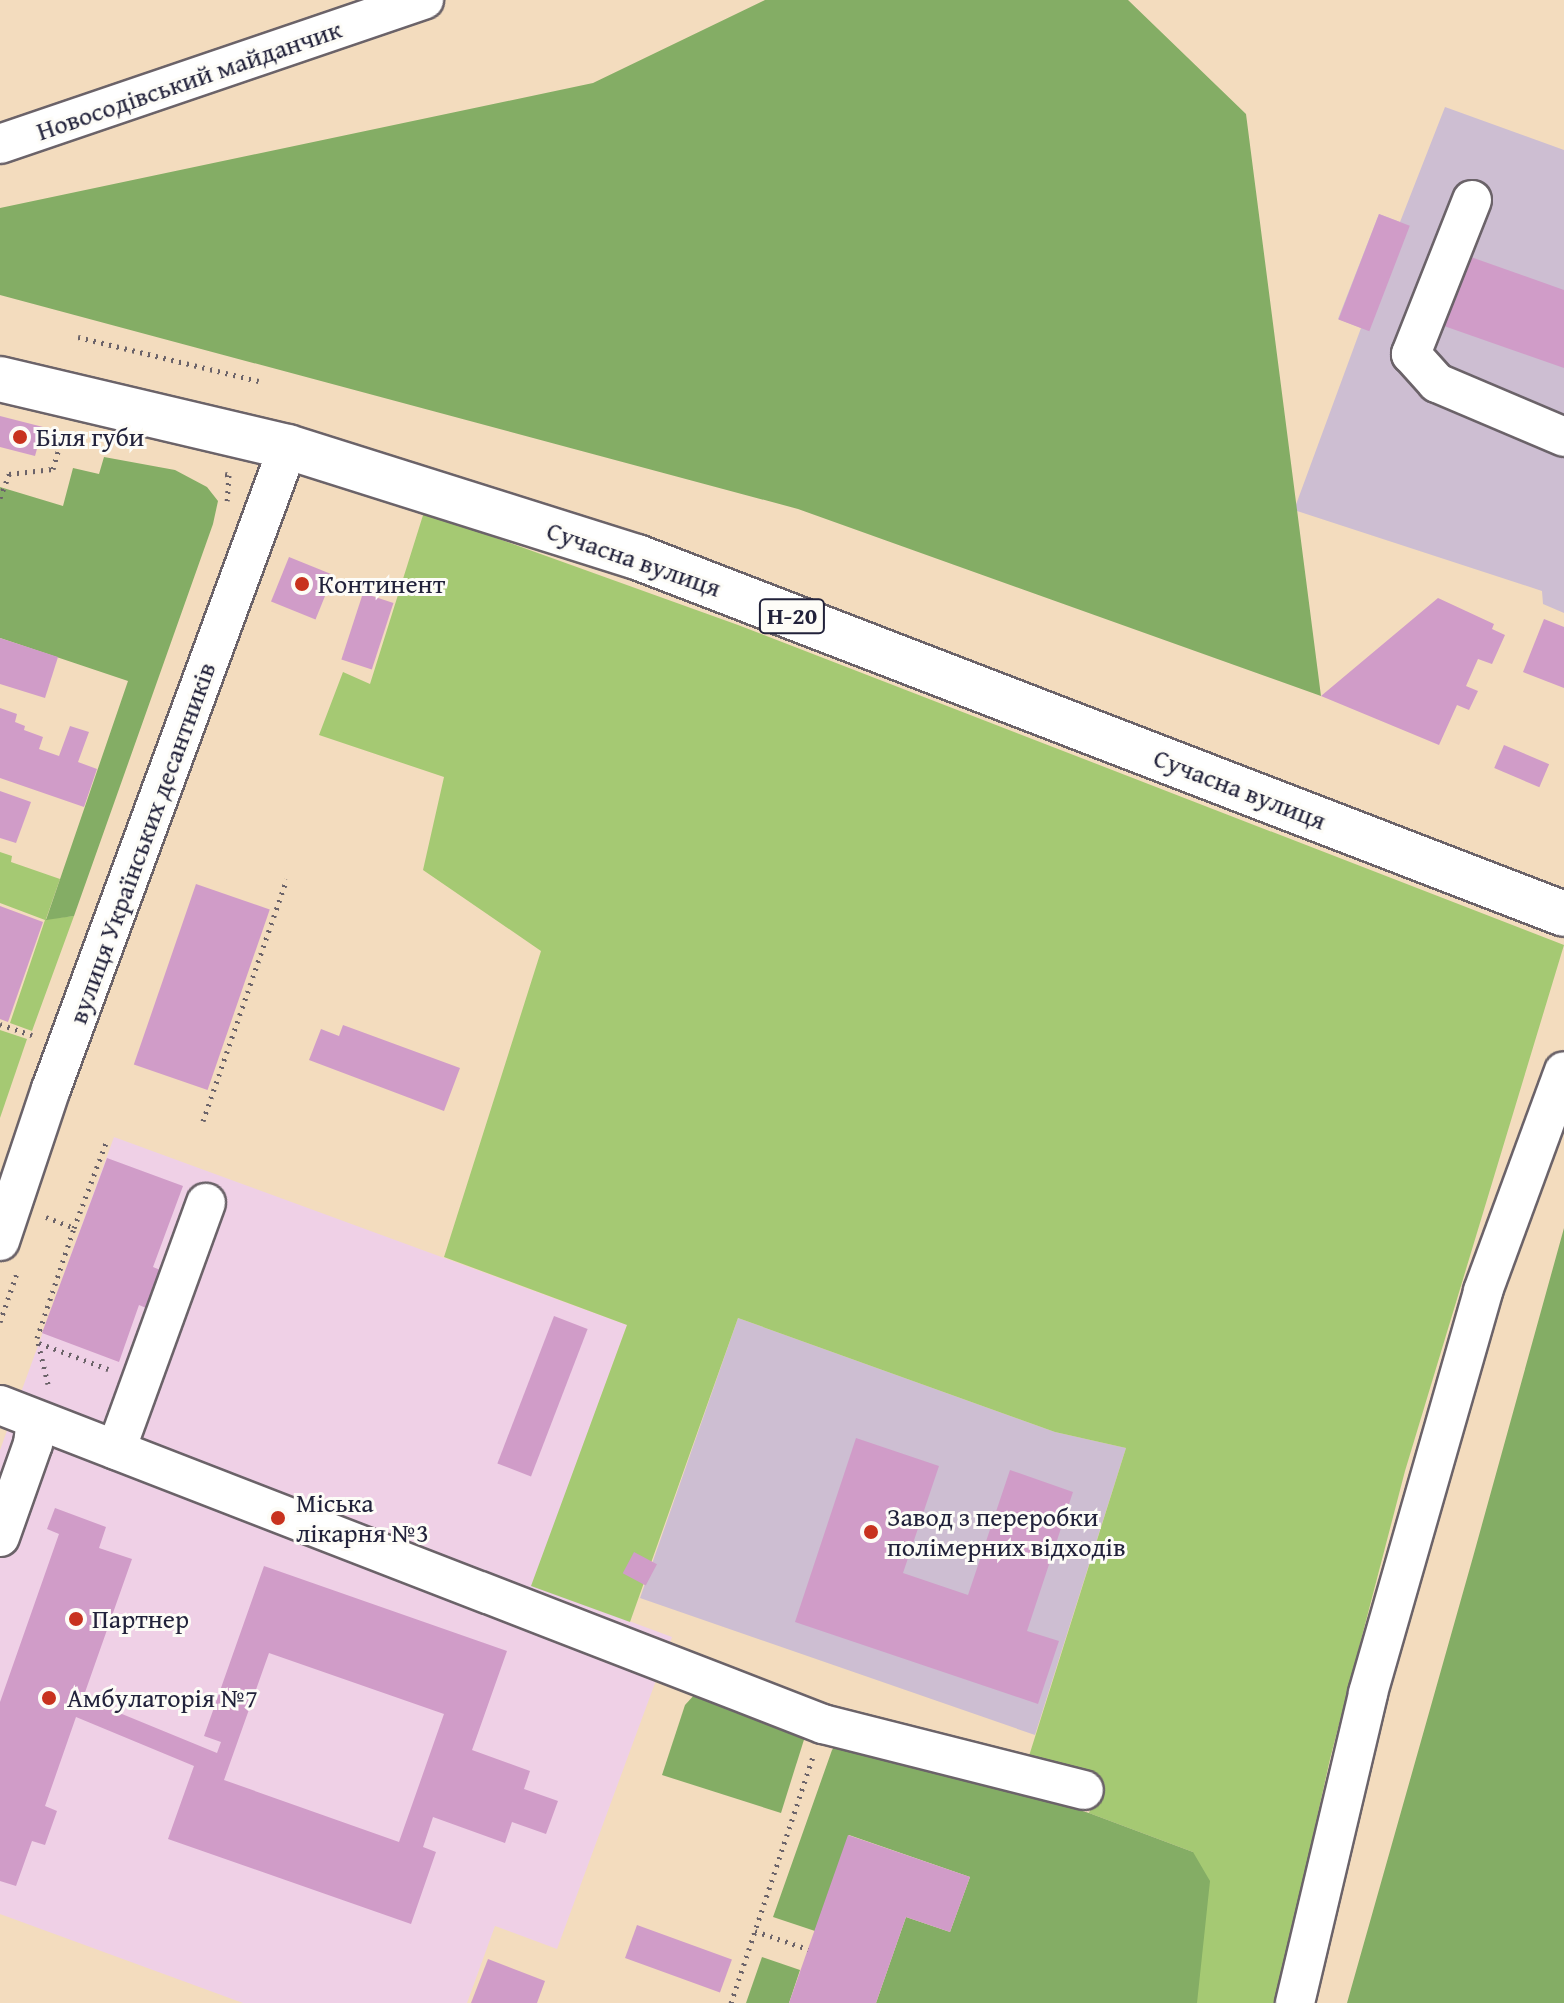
<!DOCTYPE html>
<meta charset="utf-8">
<style>
body{margin:0}
#map{position:relative;width:1564px;height:2003px;overflow:hidden;background:#f3dcbe;font-family:"Gentium Book Plus",serif}
div>[style]{position:absolute}
.built>*{inset:0;background:#efd0e6}
.industrial>*{inset:0;background:#cdbed2}
.green>*{inset:0;background:#a5c973}
.forest>*{inset:0;background:#84ad65}
.building>*{inset:0;background:#d09cc8;transform-origin:0 0}
.path>*{height:5px;margin-top:-2.5px;transform-origin:0;background:repeating-linear-gradient(90deg,#6b6369 0 2px,transparent 0 8px)}
.roads{filter:drop-shadow(2px 0 #6b6369) drop-shadow(-2px 0 #6b6369) drop-shadow(0 2px #6b6369) drop-shadow(0 -2px #6b6369)}
.minor>*{height:38px;margin:-19px;padding:0 19px;transform-origin:19px;border-radius:19px;background:#fff}
.major>*{height:44px;margin:-22px;padding:0 22px;transform-origin:22px;border-radius:22px;background:#fff}
.dots>*{width:22px;height:22px;translate:-50% -50%;box-sizing:border-box;border:4px solid #fdfcf7;border-radius:50%}
span{translate:-50% -50%;white-space:nowrap;text-align:center;line-height:1.15;-webkit-text-stroke:6px #fdfcf7;paint-order:stroke}
.shield-label span{padding:2px 6px;background:#fdfcf7;border:2px solid;border-radius:6px;-webkit-text-stroke-width:0}
.shield-label{font-size:24px;color:#22223b;font-weight:700}
.street-label{font-size:26px;color:#22223b}
.poi-label{font-size:26px;color:#22223b}
.left{translate:0 -50%;text-align:left}
</style>
<div id="map">
<div class="built">
<i style="clip-path:polygon(114px 1137px,627px 1325px,532px 1585px,672px 1637px,557px 1949px,495px 1926px,467px 2003px,243px 2003px,0 1914px,0 1450px)"></i>
</div>
<div class="industrial">
<i style="clip-path:polygon(1445px 107px,1564px 150px,1564px 613px,1543px 604px,1542px 591px,1294px 510px,1361px 328px,1338px 319px,1379px 214px,1400px 222px)"></i>
<i style="clip-path:polygon(738px 1318px,1055px 1432px,1126px 1448px,1035px 1735px,640px 1598px)"></i>
</div>
<div class="green">
<i style="clip-path:polygon(424px 512px,738px 625px,1564px 945px,1405px 1471px,1330px 1759px,1276px 2003px,1197px 2003px,1193px 1852px,1089px 1813px,1100px 1779px,1029px 1756px,1126px 1448px,1055px 1432px,738px 1318px,630px 1622px,531px 1586px,627px 1325px,444px 1257px,541px 951px,423px 870px,444px 777px,319px 735px,343px 672px,370px 684px)"></i>
<i style="clip-path:polygon(0 852px,12px 856px,11px 862px,60px 879px,46px 919px,74px 916px,32px 1031px,10px 1023px,45px 920px,0 903px)"></i>
<i style="clip-path:polygon(0 1030px,27px 1039px,0 1118px)"></i>
</div>
<div class="forest">
<i style="clip-path:polygon(765px 0,1128px 0,1246px 114px,1321px 696px,798px 509px,0 295px,0 208px,593px 83px)"></i>
<i style="clip-path:polygon(104px 457px,175px 470px,207px 487px,218px 501px,213px 524px,74px 916px,46px 920px,128px 681px,0 638px,0 487px,63px 506px,73px 468px,99px 474px)"></i>
<i style="clip-path:polygon(1564px 1228px,1564px 2003px,1347px 2003px,1473px 1557px)"></i>
<i style="clip-path:polygon(696px 1693px,807px 1730px,781px 1813px,662px 1775px,685px 1705px)"></i>
<i style="clip-path:polygon(839px 1741px,853px 1741px,1089px 1813px,1193px 1852px,1210px 1881px,1197px 2003px,876px 2003px,906px 1917px,950px 1932px,970px 1877px,849px 1835px,815px 1931px,773px 1917px,832px 1750px)"></i>
<i style="clip-path:polygon(762px 1957px,800px 1970px,789px 2003px,746px 2003px)"></i>
</div>
<div class="building">
<i style="left:1379px;top:214px;width:33px;height:113px;rotate:21deg"></i>
<i style="clip-path:polygon(1468px 256px,1564px 290px,1564px 368px,1444px 326px)"></i>
<i style="clip-path:polygon(0 416px,43px 427px,35px 456px,0 447px)"></i>
<i style="left:289px;top:557px;width:48px;height:48px;rotate:22deg"></i>
<i style="left:363px;top:593px;width:32px;height:70px;rotate:18deg"></i>
<i style="clip-path:polygon(1438px 598px,1494px 624px,1492px 629px,1505px 635px,1492px 664px,1478px 659px,1466px 686px,1478px 691px,1469px 710px,1457px 705px,1439px 745px,1321px 696px)"></i>
<i style="clip-path:polygon(1544px 619px,1564px 627px,1564px 688px,1523px 672px)"></i>
<i style="clip-path:polygon(0 638px,58px 657px,45px 698px,0 684px)"></i>
<i style="clip-path:polygon(0 708px,17px 714px,15px 722px,25px 726px,24px 730px,43px 737px,39px 749px,59px 756px,70px 726px,89px 732px,78px 762px,97px 769px,84px 807px,0 778px)"></i>
<i style="left:1504px;top:745px;width:49px;height:25px;rotate:23deg"></i>
<i style="clip-path:polygon(0 791px,31px 802px,16px 843px,0 838px)"></i>
<i style="left:196px;top:884px;width:78px;height:191px;rotate:19deg"></i>
<i style="clip-path:polygon(0 906px,43px 922px,8px 1022px,0 1019px)"></i>
<i style="clip-path:polygon(343px 1025px,460px 1068px,444px 1111px,309px 1060px,321px 1029px,339px 1036px)"></i>
<i style="clip-path:polygon(107px 1158px,183px 1186px,153px 1267px,165px 1272px,151px 1310px,139px 1305px,119px 1362px,42px 1333px)"></i>
<i style="left:554px;top:1316px;width:36px;height:158px;rotate:21deg"></i>
<i style="clip-path:polygon(856px 1438px,939px 1466px,903px 1573px,968px 1595px,1010px 1470px,1073px 1492px,1027px 1631px,1059px 1641px,1038px 1704px,795px 1622px)"></i>
<i style="clip-path:polygon(evenodd,55px 1508px,106px 1527px,99px 1548px,132px 1559px,83px 1698px,217px 1753px,221px 1742px,204px 1736px,264px 1566px,507px 1651px,472px 1750px,530px 1771px,524px 1789px,558px 1801px,546px 1834px,512px 1822px,505px 1843px,433px 1817px,423px 1847px,436px 1852px,411px 1924px,168px 1839px,194px 1766px,76px 1717px,45px 1806px,57px 1811px,45px 1845px,32px 1841px,16px 1886px,0 1881px,0 1702px,59px 1534px,47px 1529px,55px 1508px,269px 1653px,444px 1714px,399px 1842px,224px 1780px,269px 1653px)"></i>
<i style="left:634px;top:1552px;width:26px;height:24px;rotate:28deg"></i>
<i style="clip-path:polygon(848px 1835px,970px 1877px,950px 1932px,906px 1917px,876px 2003px,789px 2003px)"></i>
<i style="left:637px;top:1925px;width:101px;height:35px;rotate:20deg"></i>
<i style="clip-path:polygon(488px 1959px,545px 1981px,537px 2003px,471px 2003px)"></i>
</div>
<div class="path">
<i style="left:78px;top:337px;width:186px;rotate:13.7deg"></i>
<i style="left:225px;top:474px;width:4px;rotate:14deg"></i>
<i style="left:229px;top:475px;width:26px;rotate:94deg"></i>
<i style="left:0;top:498px;width:26px;rotate:-69deg"></i>
<i style="left:9px;top:474px;width:44px;rotate:-6.5deg"></i>
<i style="left:53px;top:469px;width:36px;rotate:-74deg"></i>
<i style="left:0;top:1024px;width:34px;rotate:19deg"></i>
<i style="left:203px;top:1121px;width:256px;rotate:-70.9deg"></i>
<i style="left:46px;top:1217px;width:30px;rotate:21deg"></i>
<i style="left:74px;top:1228px;width:94px;rotate:-69.4deg"></i>
<i style="left:0;top:1322px;width:55px;rotate:-70.9deg"></i>
<i style="left:39px;top:1343px;width:74px;rotate:20.6deg"></i>
<i style="left:48px;top:1384px;width:47px;rotate:-103.4deg"></i>
<i style="left:37px;top:1338px;width:116px;rotate:-71.4deg"></i>
<i style="left:755px;top:1931px;width:56px;rotate:18.8deg"></i>
<i style="left:731px;top:2003px;width:260px;rotate:-71.6deg"></i>
</div>
<div class="roads">
<div class="minor">
<i style="left:0;top:144px;width:448px;rotate:-18.8deg"></i>
<i style="left:1472px;top:200px;width:166px;rotate:111.6deg"></i>
<i style="left:1411px;top:354px;width:39px;rotate:48deg"></i>
<i style="left:1437px;top:383px;width:138px;rotate:23deg"></i>
<i style="left:0;top:1241px;width:160px;rotate:-71.5deg"></i>
<i style="left:51px;top:1089px;width:684px;rotate:-69.74deg"></i>
<i style="left:0;top:1405px;width:883px;rotate:21.19deg"></i>
<i style="left:823px;top:1724px;width:269px;rotate:14.2deg"></i>
<i style="left:116px;top:1450px;width:263px;rotate:-70deg"></i>
<i style="left:0;top:1537px;width:99px;rotate:-70.5deg"></i>
<i style="left:33px;top:1444px;width:24px;rotate:-83deg"></i>
<i style="left:1295px;top:2003px;width:318px;rotate:-76.7deg"></i>
<i style="left:1368px;top:1693px;width:418px;rotate:-74deg"></i>
<i style="left:1483px;top:1291px;width:234px;rotate:-69.8deg"></i>
</div>
<div class="major">
<i style="left:0;top:379px;width:296px;rotate:13.3deg"></i>
<i style="left:288px;top:447px;width:366px;rotate:17.5deg"></i>
<i style="left:637px;top:557px;width:993px;rotate:21.06deg"></i>
</div>
</div>
<div class="dots">
<i style="left:20px;top:437px;background:#c8321e"></i>
<i style="left:302px;top:584px;background:#c8321e"></i>
<i style="left:278px;top:1518px;background:#c8321e"></i>
<i style="left:871px;top:1532px;background:#c8321e"></i>
<i style="left:76px;top:1619px;background:#c8321e"></i>
<i style="left:49px;top:1698px;background:#c8321e"></i>
</div>
<div class="shield-label">
<span style="left:792px;top:616px">Н-20</span>
</div>
<div class="street-label">
<span style="left:189px;top:80px;rotate:-19deg">Новосодівський майданчик</span>
<span style="left:634px;top:559px;rotate:19deg">Сучасна вулиця</span>
<span style="left:1240px;top:789px;rotate:21deg">Сучасна вулиця</span>
<span style="left:142px;top:843px;rotate:-70deg">вулиця Українських десантників</span>
</div>
<div class="poi-label">
<span class="left" style="left:36px;top:437px">Біля губи</span>
<span class="left" style="left:318px;top:584px">Континент</span>
<span class="left" style="left:296px;top:1518px">Міська<br>лікарня №3</span>
<span class="left" style="left:887px;top:1532px">Завод з переробки<br>полімерних відходів</span>
<span class="left" style="left:92px;top:1619px">Партнер</span>
<span class="left" style="left:67px;top:1698px">Амбулаторія №7</span>
</div>
</div>
